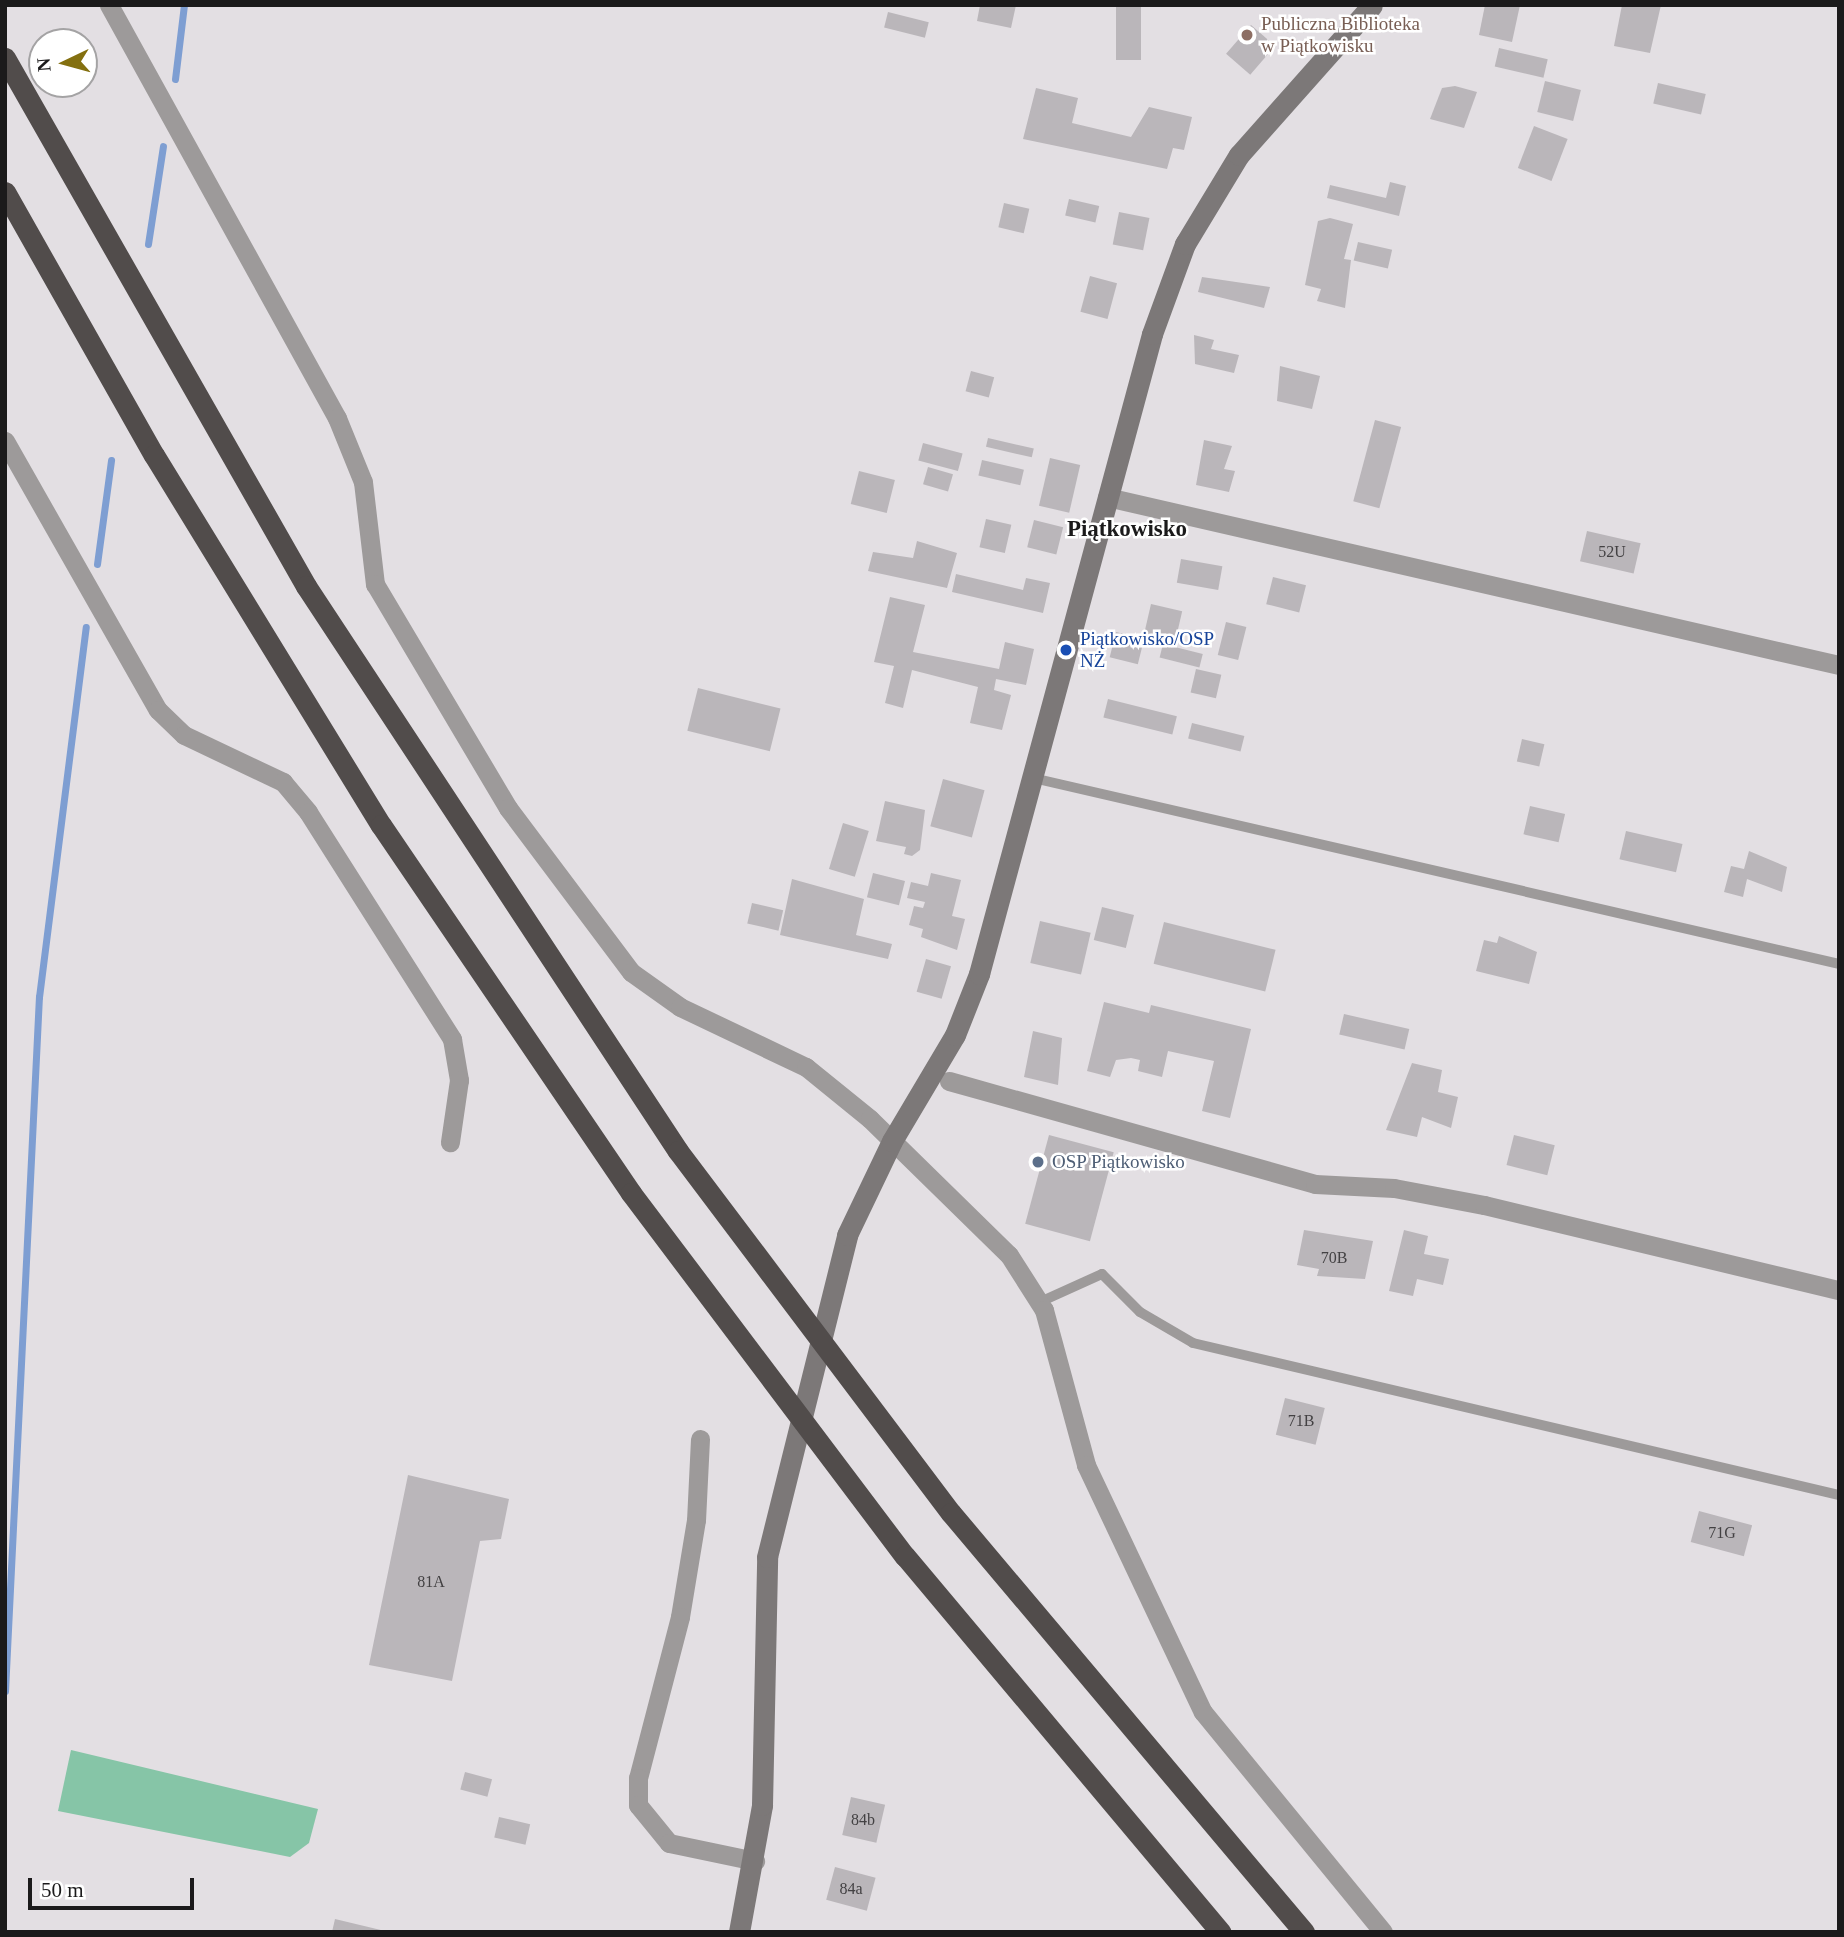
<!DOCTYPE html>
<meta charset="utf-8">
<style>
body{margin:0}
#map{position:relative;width:1844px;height:1937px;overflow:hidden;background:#e3dfe3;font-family:"Times New Roman",serif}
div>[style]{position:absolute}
.green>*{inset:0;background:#86c5a7}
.stream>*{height:7px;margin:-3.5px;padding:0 3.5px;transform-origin:3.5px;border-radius:3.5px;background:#7e9ed2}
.building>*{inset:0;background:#bab6ba;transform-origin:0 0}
.lane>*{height:10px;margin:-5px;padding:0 5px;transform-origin:5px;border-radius:5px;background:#9d9a9a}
.street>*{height:19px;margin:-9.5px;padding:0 9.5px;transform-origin:9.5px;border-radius:9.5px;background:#9d9a9a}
.secondary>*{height:21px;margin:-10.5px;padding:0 10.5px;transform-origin:10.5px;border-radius:10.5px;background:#7c7878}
.highway>*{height:21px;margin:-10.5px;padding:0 10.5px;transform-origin:10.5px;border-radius:10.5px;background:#514c4b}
.dots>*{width:19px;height:19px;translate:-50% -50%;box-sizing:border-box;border:4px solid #fff;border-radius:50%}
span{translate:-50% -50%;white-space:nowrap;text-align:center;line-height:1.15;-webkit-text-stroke:5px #fff;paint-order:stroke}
.number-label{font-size:16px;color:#434143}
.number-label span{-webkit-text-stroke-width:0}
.education-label{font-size:19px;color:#785e54}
.left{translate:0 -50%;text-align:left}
.transit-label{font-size:19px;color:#164399}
.service-label{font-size:19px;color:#4e5e75}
.quarter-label{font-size:23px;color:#1b1a1b;font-weight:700}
.frame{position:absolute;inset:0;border:7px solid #1b1a1b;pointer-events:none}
.north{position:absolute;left:28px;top:28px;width:70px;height:70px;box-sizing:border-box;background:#fff;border:2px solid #a4a3a4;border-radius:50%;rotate:265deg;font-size:19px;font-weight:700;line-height:28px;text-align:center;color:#1b1a1b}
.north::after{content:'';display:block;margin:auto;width:24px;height:32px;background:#847010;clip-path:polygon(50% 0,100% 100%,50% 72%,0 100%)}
.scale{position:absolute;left:28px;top:1878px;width:166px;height:32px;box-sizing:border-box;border:4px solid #1b1a1b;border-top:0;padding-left:9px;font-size:21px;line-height:24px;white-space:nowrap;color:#1b1a1b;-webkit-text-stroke:5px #fff;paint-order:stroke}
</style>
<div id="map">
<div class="green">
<i style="clip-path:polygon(71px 1750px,318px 1809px,309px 1843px,290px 1857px,58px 1811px)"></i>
</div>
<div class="stream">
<i style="left:175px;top:79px;width:75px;rotate:-83.1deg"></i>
<i style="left:148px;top:244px;width:99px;rotate:-81.3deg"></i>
<i style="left:97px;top:564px;width:105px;rotate:-82.3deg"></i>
<i style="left:5px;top:1691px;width:695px;rotate:-87.2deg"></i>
<i style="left:39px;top:997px;width:373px;rotate:-82.8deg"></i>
</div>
<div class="building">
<i style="clip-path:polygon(980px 5px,1016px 5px,1011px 28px,977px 21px)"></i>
<i style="left:1116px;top:5px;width:25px;height:55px"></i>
<i style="clip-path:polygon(1485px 5px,1520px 5px,1512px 42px,1479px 35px)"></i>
<i style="clip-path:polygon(1622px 5px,1661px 5px,1650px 53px,1614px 46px)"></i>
<i style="left:888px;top:12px;width:42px;height:16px;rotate:14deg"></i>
<i style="left:1251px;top:25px;width:32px;height:38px;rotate:41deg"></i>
<i style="left:1499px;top:48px;width:50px;height:19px;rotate:13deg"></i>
<i style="left:1545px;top:81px;width:37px;height:32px;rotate:14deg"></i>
<i style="left:1658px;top:83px;width:49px;height:21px;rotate:13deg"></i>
<i style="clip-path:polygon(1455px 86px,1477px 92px,1464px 128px,1430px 119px,1442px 88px)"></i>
<i style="clip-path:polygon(1036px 88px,1078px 98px,1072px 123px,1131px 137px,1149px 107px,1192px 117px,1184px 150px,1173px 148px,1167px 169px,1023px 139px)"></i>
<i style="left:1534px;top:126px;width:36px;height:45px;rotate:21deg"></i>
<i style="clip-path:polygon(1390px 182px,1406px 186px,1399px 216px,1327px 198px,1330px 185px,1386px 198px)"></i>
<i style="left:1069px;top:199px;width:31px;height:17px;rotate:13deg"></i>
<i style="left:1004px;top:203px;width:26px;height:25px;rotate:13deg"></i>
<i style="left:1119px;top:212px;width:31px;height:33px;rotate:11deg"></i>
<i style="clip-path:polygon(1330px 218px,1353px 224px,1344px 259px,1351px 260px,1345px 308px,1317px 301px,1321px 289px,1305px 285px,1318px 221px)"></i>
<i style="left:1358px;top:242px;width:35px;height:19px;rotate:13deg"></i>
<i style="left:1090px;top:276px;width:28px;height:37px;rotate:15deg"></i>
<i style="clip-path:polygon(1202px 277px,1270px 287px,1264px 308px,1198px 292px)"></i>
<i style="clip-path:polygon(1194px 335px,1214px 340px,1211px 349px,1239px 355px,1234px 373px,1195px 364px)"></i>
<i style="clip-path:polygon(1280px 366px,1320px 376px,1312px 409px,1277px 401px)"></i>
<i style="left:971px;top:371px;width:24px;height:21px;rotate:15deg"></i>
<i style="left:1375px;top:420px;width:27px;height:84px;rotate:15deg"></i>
<i style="left:988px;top:438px;width:47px;height:9px;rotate:13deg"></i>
<i style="clip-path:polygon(1204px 440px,1232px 446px,1224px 469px,1235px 471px,1229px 492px,1196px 485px)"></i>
<i style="left:923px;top:443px;width:41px;height:18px;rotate:15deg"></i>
<i style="left:1050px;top:458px;width:31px;height:49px;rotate:13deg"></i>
<i style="left:982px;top:460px;width:43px;height:16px;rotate:13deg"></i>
<i style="left:928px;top:467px;width:26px;height:18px;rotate:16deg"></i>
<i style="left:859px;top:471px;width:37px;height:34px;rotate:14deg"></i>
<i style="left:986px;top:519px;width:26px;height:29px;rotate:13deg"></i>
<i style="left:1034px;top:520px;width:30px;height:28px;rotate:14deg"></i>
<i style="left:1587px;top:531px;width:55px;height:31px;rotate:13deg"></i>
<i style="clip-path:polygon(917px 541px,957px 553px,947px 588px,868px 571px,873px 552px,913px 558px)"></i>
<i style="left:1181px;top:559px;width:42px;height:24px;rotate:10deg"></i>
<i style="clip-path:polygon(956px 574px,1023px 590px,1026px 578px,1050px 583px,1043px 613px,952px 592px)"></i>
<i style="left:1273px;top:577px;width:34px;height:28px;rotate:14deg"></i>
<i style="clip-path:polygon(890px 597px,925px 605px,913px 652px,999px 669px,1005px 642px,1034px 649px,1026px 685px,996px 679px,994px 690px,1011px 695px,1002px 730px,970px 723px,978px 687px,912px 670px,903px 708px,885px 703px,894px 666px,874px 662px)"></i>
<i style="left:1151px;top:604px;width:32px;height:34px;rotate:13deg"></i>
<i style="left:1226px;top:622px;width:21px;height:34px;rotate:14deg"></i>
<i style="left:1116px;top:632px;width:29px;height:26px;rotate:14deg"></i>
<i style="left:1163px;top:644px;width:41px;height:14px;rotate:14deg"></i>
<i style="left:1196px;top:669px;width:26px;height:24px;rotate:13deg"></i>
<i style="left:698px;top:688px;width:85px;height:44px;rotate:14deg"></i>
<i style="left:1108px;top:699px;width:71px;height:19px;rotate:14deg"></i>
<i style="left:1192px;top:723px;width:54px;height:16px;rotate:14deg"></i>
<i style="left:1522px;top:739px;width:23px;height:23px;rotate:13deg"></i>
<i style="left:943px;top:779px;width:43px;height:49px;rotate:15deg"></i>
<i style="clip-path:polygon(885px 801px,925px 810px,920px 850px,912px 856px,904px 854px,906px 847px,876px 841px)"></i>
<i style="left:1530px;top:806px;width:36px;height:29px;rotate:13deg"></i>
<i style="left:843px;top:823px;width:27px;height:48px;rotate:17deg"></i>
<i style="left:1626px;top:831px;width:58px;height:29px;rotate:13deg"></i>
<i style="clip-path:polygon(1749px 851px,1787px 867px,1782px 892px,1747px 879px,1743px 897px,1724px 892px,1731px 866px,1744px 869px)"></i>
<i style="left:873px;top:873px;width:33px;height:25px;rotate:14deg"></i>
<i style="clip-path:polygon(931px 873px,961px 880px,952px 916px,965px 919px,957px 950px,921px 937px,923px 929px,909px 925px,914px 906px,923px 908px,925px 902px,907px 898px,911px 882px,928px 886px)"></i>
<i style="clip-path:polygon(792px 879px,864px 899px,856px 935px,892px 944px,888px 959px,780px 935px)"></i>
<i style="left:752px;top:903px;width:32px;height:21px;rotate:13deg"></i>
<i style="left:1102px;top:907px;width:33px;height:34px;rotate:14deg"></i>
<i style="left:1040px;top:921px;width:52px;height:43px;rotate:13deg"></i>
<i style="left:1164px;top:922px;width:115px;height:43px;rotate:14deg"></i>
<i style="clip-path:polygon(1499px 936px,1537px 952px,1529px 984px,1476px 971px,1484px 940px,1497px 943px)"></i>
<i style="left:926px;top:959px;width:26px;height:34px;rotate:16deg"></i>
<i style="clip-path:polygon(1104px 1002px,1149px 1013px,1151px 1005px,1251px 1029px,1230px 1118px,1202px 1111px,1214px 1061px,1168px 1051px,1162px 1077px,1138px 1071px,1140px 1060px,1131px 1058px,1116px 1060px,1110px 1077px,1087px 1071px)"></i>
<i style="left:1344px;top:1014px;width:67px;height:21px;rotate:13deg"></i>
<i style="clip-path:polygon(1033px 1031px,1062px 1038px,1058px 1085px,1024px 1077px)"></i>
<i style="clip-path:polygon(1412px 1063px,1442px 1070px,1438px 1092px,1458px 1097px,1451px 1128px,1422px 1117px,1417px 1137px,1386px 1130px)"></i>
<i style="left:1049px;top:1135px;width:67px;height:92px;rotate:15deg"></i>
<i style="left:1514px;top:1135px;width:42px;height:31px;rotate:14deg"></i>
<i style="clip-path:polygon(1304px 1230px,1373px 1241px,1365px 1279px,1317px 1276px,1319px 1269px,1297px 1265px)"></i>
<i style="clip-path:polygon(1404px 1230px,1428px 1236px,1424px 1254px,1449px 1259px,1443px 1285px,1417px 1279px,1413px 1296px,1389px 1291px)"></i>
<i style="left:1285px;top:1398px;width:41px;height:38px;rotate:14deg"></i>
<i style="clip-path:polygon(408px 1475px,509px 1499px,501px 1539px,480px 1541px,452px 1681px,369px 1665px)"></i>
<i style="left:1699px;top:1511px;width:55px;height:32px;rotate:15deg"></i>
<i style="left:465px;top:1772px;width:28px;height:18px;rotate:15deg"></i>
<i style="left:851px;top:1797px;width:35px;height:39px;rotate:13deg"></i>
<i style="left:499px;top:1817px;width:32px;height:21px;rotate:13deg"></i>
<i style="left:835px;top:1867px;width:42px;height:34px;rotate:15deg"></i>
<i style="clip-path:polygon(335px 1919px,385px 1931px,385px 1932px,332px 1932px)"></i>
</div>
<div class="lane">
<i style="left:1033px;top:778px;width:827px;rotate:12.99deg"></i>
<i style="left:1040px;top:1302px;width:68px;rotate:-24.3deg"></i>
<i style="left:1102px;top:1274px;width:54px;rotate:45deg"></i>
<i style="left:1140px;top:1312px;width:61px;rotate:30.3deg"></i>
<i style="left:1193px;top:1343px;width:664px;rotate:13.24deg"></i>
</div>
<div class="street">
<i style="left:109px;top:5px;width:472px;rotate:61.1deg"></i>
<i style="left:337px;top:418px;width:69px;rotate:67.9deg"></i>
<i style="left:363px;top:482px;width:103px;rotate:83.3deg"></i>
<i style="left:375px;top:584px;width:261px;rotate:59.3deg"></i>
<i style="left:508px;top:808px;width:205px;rotate:53.1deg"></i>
<i style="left:631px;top:972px;width:60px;rotate:35.5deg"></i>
<i style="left:680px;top:1007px;width:140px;rotate:25.5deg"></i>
<i style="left:806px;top:1067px;width:82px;rotate:39.1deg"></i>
<i style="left:870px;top:1119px;width:194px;rotate:44.4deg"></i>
<i style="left:1009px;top:1255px;width:65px;rotate:57.5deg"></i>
<i style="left:1044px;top:1310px;width:161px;rotate:74.8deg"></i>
<i style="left:1086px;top:1465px;width:273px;rotate:64.7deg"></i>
<i style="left:1203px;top:1712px;width:284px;rotate:50.7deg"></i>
<i style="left:5px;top:441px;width:309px;rotate:60.4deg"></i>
<i style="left:158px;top:710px;width:36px;rotate:44deg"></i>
<i style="left:184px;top:735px;width:110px;rotate:25.4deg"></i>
<i style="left:283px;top:782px;width:39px;rotate:50deg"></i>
<i style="left:308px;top:812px;width:269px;rotate:57.6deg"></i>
<i style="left:452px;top:1039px;width:42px;rotate:80.3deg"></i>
<i style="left:459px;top:1080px;width:63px;rotate:98.3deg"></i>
<i style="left:1107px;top:497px;width:751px;rotate:12.93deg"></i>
<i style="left:949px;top:1081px;width:380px;rotate:15.7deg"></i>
<i style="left:1315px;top:1184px;width:79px;rotate:2.9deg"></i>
<i style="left:1394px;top:1188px;width:92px;rotate:10.7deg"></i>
<i style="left:1484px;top:1205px;width:365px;rotate:13.5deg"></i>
<i style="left:700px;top:1439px;width:81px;rotate:92.8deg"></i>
<i style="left:696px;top:1520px;width:98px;rotate:99.4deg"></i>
<i style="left:680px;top:1617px;width:166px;rotate:104.6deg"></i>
<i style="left:638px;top:1778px;width:27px;rotate:90deg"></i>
<i style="left:638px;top:1805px;width:49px;rotate:50.8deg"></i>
<i style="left:669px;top:1843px;width:88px;rotate:11.8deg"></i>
</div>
<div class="secondary">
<i style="left:739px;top:1932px;width:129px;rotate:-79.7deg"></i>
<i style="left:762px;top:1805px;width:248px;rotate:-88.8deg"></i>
<i style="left:767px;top:1557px;width:332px;rotate:-76deg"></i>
<i style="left:847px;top:1235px;width:104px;rotate:-64.4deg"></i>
<i style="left:892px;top:1141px;width:123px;rotate:-59.3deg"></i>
<i style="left:955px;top:1035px;width:66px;rotate:-68.5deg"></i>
<i style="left:979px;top:974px;width:663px;rotate:-74.87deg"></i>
<i style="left:1152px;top:334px;width:96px;rotate:-69.9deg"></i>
<i style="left:1185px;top:244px;width:104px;rotate:-58.8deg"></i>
<i style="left:1239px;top:155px;width:200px;rotate:-48.4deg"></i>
</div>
<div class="highway">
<i style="left:5px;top:58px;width:608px;rotate:60.31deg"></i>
<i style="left:306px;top:586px;width:676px;rotate:56.64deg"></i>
<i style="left:678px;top:1151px;width:453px;rotate:53deg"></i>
<i style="left:951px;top:1513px;width:548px;rotate:49.89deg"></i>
<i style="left:5px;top:192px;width:302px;rotate:60.5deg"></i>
<i style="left:154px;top:455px;width:434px;rotate:58.5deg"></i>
<i style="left:381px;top:825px;width:445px;rotate:55.8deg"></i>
<i style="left:631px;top:1193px;width:455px;rotate:53deg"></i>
<i style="left:905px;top:1556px;width:491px;rotate:50deg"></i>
</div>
<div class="dots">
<i style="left:1247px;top:35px;background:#8d6e63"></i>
<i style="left:1066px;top:650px;background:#1a4fb4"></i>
<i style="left:1038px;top:1162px;background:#5c6f8a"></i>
</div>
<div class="number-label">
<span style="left:1612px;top:552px">52U</span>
<span style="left:1334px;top:1258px">70B</span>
<span style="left:1301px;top:1421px">71B</span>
<span style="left:1722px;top:1533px">71G</span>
<span style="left:431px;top:1582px">81A</span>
<span style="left:863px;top:1820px">84b</span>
<span style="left:851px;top:1889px">84a</span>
</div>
<div class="education-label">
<span class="left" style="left:1261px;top:35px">Publiczna Biblioteka<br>w Piątkowisku</span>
</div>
<div class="transit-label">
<span class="left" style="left:1080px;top:650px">Piątkowisko/OSP<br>NŻ</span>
</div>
<div class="service-label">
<span class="left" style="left:1052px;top:1162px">OSP Piątkowisko</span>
</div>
<div class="quarter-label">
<span style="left:1127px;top:529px">Piątkowisko</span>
</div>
<div class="frame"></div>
<div class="north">N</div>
<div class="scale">50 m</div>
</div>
